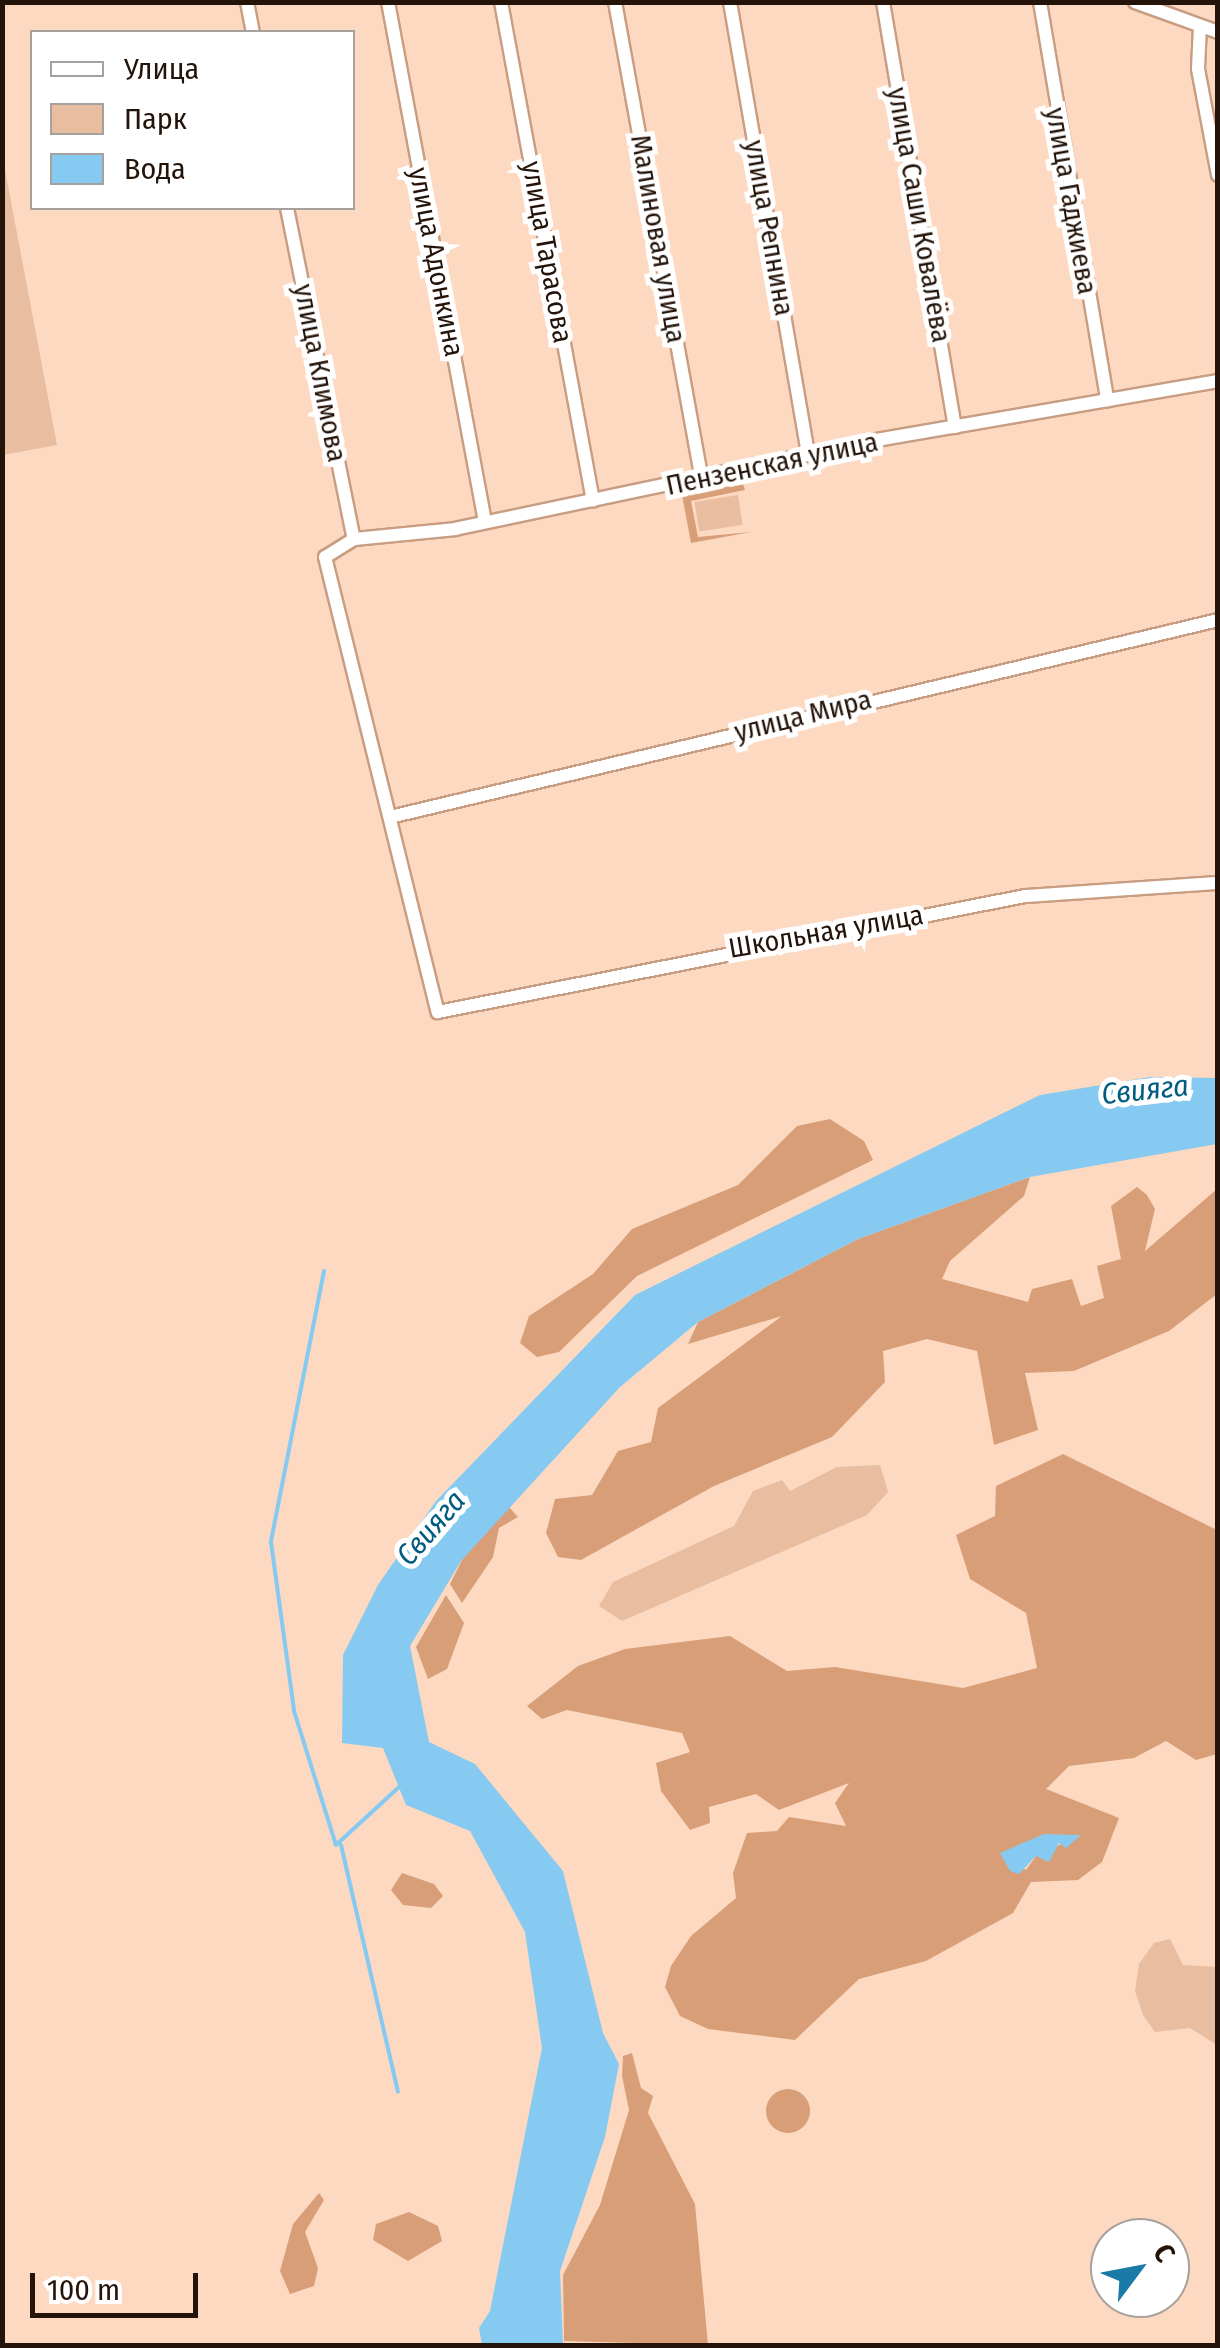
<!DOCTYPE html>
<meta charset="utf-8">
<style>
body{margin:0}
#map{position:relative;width:1220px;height:2348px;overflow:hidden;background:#fdd9c1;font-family:"Fira Sans Condensed",sans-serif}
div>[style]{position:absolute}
.green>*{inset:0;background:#e8bda0;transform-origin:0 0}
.forest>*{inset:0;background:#d89e77}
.round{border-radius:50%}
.water>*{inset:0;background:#86caf1}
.stream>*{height:4px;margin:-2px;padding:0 2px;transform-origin:2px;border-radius:2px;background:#86caf1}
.roads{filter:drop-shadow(2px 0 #c89d81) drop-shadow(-2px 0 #c89d81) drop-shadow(0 2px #c89d81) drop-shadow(0 -2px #c89d81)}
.minor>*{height:12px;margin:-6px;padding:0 6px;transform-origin:6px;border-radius:6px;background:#fff}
span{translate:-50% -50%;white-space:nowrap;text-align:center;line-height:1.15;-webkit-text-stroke:10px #fff;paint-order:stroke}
.street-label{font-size:28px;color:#231309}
.water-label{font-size:30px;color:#005c81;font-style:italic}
.frame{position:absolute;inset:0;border:5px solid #231309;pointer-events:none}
.legend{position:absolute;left:30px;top:30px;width:325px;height:180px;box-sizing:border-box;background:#fff;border:2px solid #a7a19d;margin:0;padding:12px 18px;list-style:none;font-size:30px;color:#231309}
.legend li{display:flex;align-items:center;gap:20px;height:50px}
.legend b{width:50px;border:2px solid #a7a19d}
.north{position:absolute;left:1090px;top:2218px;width:100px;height:100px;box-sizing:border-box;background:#fff;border:2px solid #a7a19d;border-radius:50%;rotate:58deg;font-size:28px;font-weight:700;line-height:40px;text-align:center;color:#231309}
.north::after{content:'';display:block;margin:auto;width:35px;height:45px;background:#1b7ba8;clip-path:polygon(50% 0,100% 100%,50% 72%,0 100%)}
.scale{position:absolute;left:30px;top:2273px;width:168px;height:45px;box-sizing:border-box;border:5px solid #231309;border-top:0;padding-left:12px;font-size:30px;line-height:35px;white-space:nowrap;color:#231309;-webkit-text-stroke:8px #fff;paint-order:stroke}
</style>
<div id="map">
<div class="green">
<i style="clip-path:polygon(2px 154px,57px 445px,3px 455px,2px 455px)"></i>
<i style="left:738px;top:495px;width:30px;height:44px;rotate:81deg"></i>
<i style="clip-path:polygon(880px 1465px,888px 1492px,867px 1515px,622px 1621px,599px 1606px,613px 1582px,734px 1526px,753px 1491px,782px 1480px,790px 1491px,837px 1467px)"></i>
<i style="clip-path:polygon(1170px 1939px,1183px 1965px,1217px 1967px,1217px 2045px,1190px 2028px,1155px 2032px,1143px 2015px,1135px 1991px,1139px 1964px,1154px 1943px)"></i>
</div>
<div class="forest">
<i style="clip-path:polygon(743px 484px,745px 490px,691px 501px,698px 537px,751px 532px,691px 543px,682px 495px)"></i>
<i style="clip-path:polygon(830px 1119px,864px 1141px,873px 1160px,637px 1276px,559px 1352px,537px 1357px,520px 1343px,529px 1316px,593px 1274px,632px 1229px,738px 1185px,797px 1126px)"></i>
<i style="clip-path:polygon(1030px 1177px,1024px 1196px,950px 1261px,942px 1279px,1028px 1302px,1032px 1289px,1072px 1279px,1081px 1306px,1104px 1298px,1097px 1266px,1121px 1259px,1111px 1206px,1137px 1187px,1147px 1195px,1155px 1209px,1145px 1251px,1217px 1189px,1217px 1294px,1169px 1331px,1074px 1371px,1025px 1373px,1038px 1430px,994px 1445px,977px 1351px,927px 1339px,883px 1351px,885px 1382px,832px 1437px,714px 1486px,581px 1560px,558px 1557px,546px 1533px,555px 1499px,592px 1495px,618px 1451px,651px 1442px,658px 1408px,782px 1316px,688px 1344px,698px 1322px,858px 1239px)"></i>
<i style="clip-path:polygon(evenodd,1063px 1454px,1217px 1530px,1217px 1754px,1196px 1760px,1166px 1741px,1134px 1758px,1069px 1766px,1046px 1789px,1119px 1818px,1102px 1862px,1078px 1880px,1031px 1882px,1013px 1913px,926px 1961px,859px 1979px,795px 2040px,708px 2029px,680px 2016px,665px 1987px,671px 1966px,691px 1936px,736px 1898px,733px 1873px,747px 1833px,777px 1831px,789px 1817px,846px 1826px,835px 1803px,849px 1783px,779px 1810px,756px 1794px,709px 1807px,710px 1823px,690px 1830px,661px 1791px,656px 1763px,690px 1752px,682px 1733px,567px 1710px,542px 1719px,527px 1706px,578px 1666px,625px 1649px,730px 1636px,787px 1671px,835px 1667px,963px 1688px,1037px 1668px,1026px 1613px,970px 1579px,956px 1535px,995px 1516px,996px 1486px,1063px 1454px,1078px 1836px,1036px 1856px,1026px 1870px,1001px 1853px,1078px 1836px)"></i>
<i style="clip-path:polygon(508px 1506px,518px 1517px,499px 1528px,493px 1557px,462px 1603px,450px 1584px,471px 1542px)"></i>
<i style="clip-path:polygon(446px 1595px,464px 1623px,447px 1669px,428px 1679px,416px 1647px)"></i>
<i style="clip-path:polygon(402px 1873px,434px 1884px,443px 1896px,431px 1908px,403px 1905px,391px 1890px)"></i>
<i style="clip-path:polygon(632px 2053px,641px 2088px,653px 2096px,648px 2113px,695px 2204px,708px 2345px,564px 2341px,563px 2275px,600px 2205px,629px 2110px,622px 2076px,623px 2056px)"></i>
<i class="round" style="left:766px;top:2089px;width:44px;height:44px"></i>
<i style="clip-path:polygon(319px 2193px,324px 2200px,305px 2232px,318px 2268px,314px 2286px,290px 2294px,280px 2271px,293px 2224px)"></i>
<i style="clip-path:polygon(409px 2212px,438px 2226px,442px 2241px,408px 2261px,373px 2240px,376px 2224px)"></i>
</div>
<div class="water">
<i style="clip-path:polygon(1150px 1077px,1217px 1078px,1217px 1144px,1030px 1177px,858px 1239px,698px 1322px,620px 1387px,461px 1561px,410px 1646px,429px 1742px,475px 1764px,563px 1871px,603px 2033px,619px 2064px,605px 2137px,560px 2271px,563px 2345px,482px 2345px,479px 2328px,490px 2311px,542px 2048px,525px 1932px,470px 1831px,406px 1805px,383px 1748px,342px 1743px,343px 1655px,378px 1585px,436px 1501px,635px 1295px,1040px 1095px)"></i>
<i style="clip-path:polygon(1044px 1834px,1081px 1835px,1066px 1848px,1059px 1843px,1049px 1862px,1036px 1856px,1019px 1874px,1010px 1871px,1000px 1853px)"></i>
</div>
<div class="stream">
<i style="left:324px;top:1271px;width:276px;rotate:101.1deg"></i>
<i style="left:271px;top:1542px;width:171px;rotate:82.2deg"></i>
<i style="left:294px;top:1711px;width:140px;rotate:72.6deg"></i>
<i style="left:336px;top:1845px;width:86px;rotate:-42.6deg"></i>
<i style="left:341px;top:1845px;width:253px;rotate:77deg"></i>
</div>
<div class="roads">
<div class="minor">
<i style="left:247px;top:2px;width:31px;rotate:79deg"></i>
<i style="left:388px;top:2px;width:529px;rotate:79.43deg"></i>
<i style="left:501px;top:2px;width:507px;rotate:79.55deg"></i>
<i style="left:615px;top:2px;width:482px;rotate:79.7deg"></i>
<i style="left:730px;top:2px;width:459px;rotate:80.2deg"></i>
<i style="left:883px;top:2px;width:431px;rotate:80.4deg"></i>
<i style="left:1040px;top:2px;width:404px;rotate:80.4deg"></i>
<i style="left:1135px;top:2px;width:88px;rotate:19.9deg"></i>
<i style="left:1200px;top:26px;width:43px;rotate:92.7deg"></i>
<i style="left:1198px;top:69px;width:108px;rotate:79.3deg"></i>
<i style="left:287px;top:208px;width:338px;rotate:78.6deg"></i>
<i style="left:1218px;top:381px;width:351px;rotate:170.2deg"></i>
<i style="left:872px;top:441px;width:425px;rotate:168.1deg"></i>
<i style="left:456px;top:529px;width:102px;rotate:174.4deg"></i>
<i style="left:354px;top:539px;width:34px;rotate:148deg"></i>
<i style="left:325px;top:557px;width:469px;rotate:76.1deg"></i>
<i style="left:438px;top:1012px;width:598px;rotate:-11.18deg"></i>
<i style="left:1025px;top:896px;width:193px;rotate:-3.9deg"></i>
<i style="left:390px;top:817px;width:851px;rotate:-13.38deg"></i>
</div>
</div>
<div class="street-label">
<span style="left:1071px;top:201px;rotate:80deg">улица Гаджиева</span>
<span style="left:919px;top:215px;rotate:80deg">улица Саши Ковалёва</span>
<span style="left:769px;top:228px;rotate:80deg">улица Репнина</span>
<span style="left:658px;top:239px;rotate:80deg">Малиновая улица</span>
<span style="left:547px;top:252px;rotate:80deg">улица Тарасова</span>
<span style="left:436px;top:262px;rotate:79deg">улица Адонкина</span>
<span style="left:320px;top:373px;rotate:79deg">улица Климова</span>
<span style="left:772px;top:464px;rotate:-12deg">Пензенская улица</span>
<span style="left:803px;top:716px;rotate:-14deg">улица Мира</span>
<span style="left:826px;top:932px;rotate:-10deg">Школьная улица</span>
</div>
<div class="water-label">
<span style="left:1145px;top:1090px;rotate:-6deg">Свияга</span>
<span style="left:431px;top:1528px;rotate:-49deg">Свияга</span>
</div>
<div class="frame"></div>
<ul class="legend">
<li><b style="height:12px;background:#fff"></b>Улица</li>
<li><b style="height:28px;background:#e8bda0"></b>Парк</li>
<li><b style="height:28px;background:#86caf1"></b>Вода</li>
</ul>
<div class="north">С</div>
<div class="scale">100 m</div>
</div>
